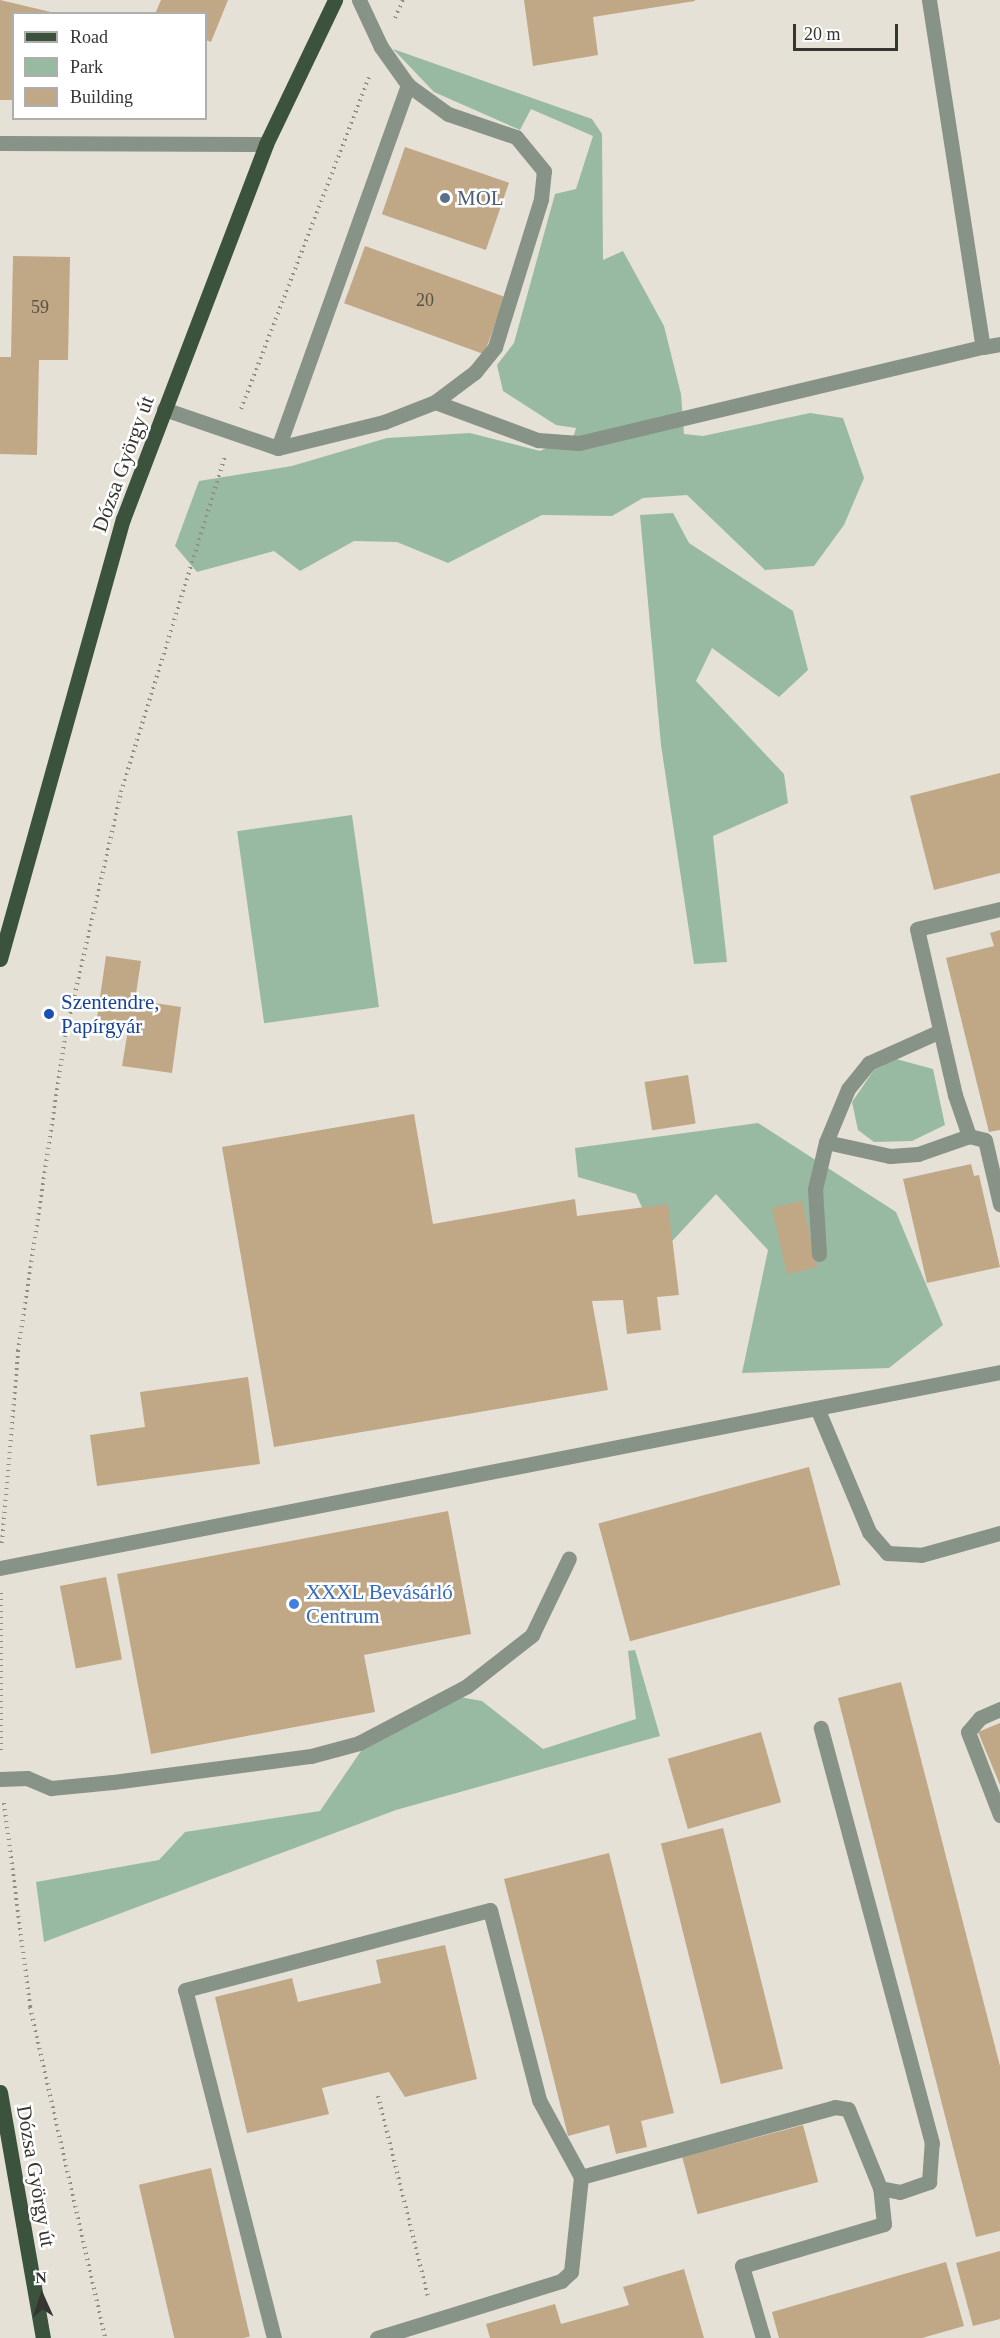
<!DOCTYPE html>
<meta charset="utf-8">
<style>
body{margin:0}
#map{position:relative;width:1000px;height:2338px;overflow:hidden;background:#e5e1d7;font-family:"Times New Roman",serif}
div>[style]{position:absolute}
.green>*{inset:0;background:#98baa2;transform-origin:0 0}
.building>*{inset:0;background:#c0a785;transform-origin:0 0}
.path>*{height:4px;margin-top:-2px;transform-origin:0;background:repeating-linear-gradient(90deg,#908e87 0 1.5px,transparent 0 6px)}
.minor>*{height:15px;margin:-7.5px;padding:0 7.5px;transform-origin:7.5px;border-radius:7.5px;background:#869386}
.major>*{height:15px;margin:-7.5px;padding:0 7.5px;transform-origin:7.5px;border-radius:7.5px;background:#3b533d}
.dots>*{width:16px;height:16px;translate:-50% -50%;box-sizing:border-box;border:3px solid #fff;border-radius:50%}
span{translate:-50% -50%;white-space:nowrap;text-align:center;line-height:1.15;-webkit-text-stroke:5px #fff;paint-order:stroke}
.number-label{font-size:18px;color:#585246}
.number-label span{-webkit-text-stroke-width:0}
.service-label{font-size:21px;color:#4e5e75}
.left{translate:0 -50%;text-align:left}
.street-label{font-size:21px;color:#363531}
.transit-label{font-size:21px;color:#164399}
.shop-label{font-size:21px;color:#366cbe}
.legend{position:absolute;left:12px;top:12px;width:195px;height:108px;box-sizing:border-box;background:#fff;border:2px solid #afaead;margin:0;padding:8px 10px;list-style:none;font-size:18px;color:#363531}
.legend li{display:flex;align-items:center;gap:12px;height:30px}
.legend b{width:30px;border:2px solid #afaead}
.north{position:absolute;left:12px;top:2266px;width:60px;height:60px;-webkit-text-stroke:4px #fff;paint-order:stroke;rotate:357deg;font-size:16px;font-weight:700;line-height:24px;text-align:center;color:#363531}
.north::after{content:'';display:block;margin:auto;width:21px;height:27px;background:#363531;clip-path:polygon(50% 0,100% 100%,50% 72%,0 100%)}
.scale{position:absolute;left:793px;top:24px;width:105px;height:27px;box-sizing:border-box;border:3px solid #363531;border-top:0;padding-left:8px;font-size:18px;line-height:21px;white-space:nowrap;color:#363531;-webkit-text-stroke:4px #fff;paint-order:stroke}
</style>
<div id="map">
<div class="green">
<i style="clip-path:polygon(393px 49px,592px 119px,602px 134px,603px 260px,623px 251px,664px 326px,681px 394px,684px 434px,703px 436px,810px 413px,843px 418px,864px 478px,844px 525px,814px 566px,765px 570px,687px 495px,643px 498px,612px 516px,542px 515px,448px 563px,397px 542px,354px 541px,300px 571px,274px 551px,197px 572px,175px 546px,199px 481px,292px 466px,387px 438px,470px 433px,540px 451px,574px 435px,576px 428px,556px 425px,503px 391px,497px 365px,514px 343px,555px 194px,576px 189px,593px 136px,531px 109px,520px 130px,434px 92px)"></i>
<i style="clip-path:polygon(673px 513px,689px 543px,793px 611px,808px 670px,779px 697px,712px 648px,696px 681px,784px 774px,788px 803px,713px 836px,727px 962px,694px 964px,661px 745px,640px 515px)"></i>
<i style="left:352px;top:815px;width:194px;height:116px;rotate:82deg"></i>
<i style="clip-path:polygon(896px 1059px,933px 1069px,945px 1125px,912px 1141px,874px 1142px,858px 1130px,852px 1102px,874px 1070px)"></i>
<i style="clip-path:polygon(758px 1123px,896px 1212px,943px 1325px,889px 1368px,742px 1373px,768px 1250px,716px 1194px,662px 1252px,636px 1194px,578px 1177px,575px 1148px)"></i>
<i style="clip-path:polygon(635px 1650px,660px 1736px,396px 1810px,44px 1942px,36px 1882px,159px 1860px,185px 1832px,320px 1811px,361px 1751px,460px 1697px,482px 1701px,543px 1749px,636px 1719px,628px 1651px)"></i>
</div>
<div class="building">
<i style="clip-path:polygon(0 0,55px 13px,14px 14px,14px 100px,0 100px)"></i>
<i style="clip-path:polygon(161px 0,228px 0,211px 42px,206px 40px,206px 14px,155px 14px)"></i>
<i style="clip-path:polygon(524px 0,695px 0,695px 1px,593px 17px,598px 55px,533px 66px)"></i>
<i style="left:405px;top:147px;width:110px;height:71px;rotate:19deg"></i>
<i style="left:365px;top:246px;width:149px;height:61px;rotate:20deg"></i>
<i style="clip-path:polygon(13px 256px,70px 257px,68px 360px,39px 360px,37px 455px,0 454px,0 357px,11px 357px)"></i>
<i style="clip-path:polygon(1000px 773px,1000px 873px,934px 890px,910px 796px)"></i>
<i style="clip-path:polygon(1000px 930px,1000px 1130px,989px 1132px,946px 958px,994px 946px,990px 933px)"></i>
<i style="clip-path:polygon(106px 956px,141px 961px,135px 1000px,181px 1007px,172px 1073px,122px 1066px,128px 1030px,96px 1025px)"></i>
<i style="left:688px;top:1075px;width:49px;height:44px;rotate:81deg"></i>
<i style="clip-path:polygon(414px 1114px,433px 1224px,575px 1199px,577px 1216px,668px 1204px,679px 1295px,657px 1297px,661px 1330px,627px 1334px,623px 1300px,592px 1301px,608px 1390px,274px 1447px,222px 1147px)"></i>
<i style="clip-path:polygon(971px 1164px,974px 1176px,979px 1175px,1000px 1267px,927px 1283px,903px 1179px)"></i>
<i style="left:802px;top:1201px;width:68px;height:31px;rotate:77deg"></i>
<i style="clip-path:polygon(248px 1377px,260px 1464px,97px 1486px,90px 1435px,145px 1427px,140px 1392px)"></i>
<i style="left:809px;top:1467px;width:122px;height:218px;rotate:75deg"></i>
<i style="clip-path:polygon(448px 1511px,471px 1634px,364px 1655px,375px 1712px,151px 1754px,117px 1574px)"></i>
<i style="left:106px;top:1577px;width:84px;height:47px;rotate:79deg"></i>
<i style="clip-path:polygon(901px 1682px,1000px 2066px,1000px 2231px,976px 2237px,838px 1698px)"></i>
<i style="clip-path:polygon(1000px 1723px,1000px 1785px,978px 1732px)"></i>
<i style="left:761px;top:1732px;width:73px;height:97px;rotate:74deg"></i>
<i style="left:723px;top:1828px;width:248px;height:64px;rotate:76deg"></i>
<i style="clip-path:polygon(609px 1853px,674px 2113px,641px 2121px,647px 2147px,616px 2154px,609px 2125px,568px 2136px,504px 1879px)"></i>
<i style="clip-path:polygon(445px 1945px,477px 2079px,405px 2097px,389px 2072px,322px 2088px,329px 2114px,247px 2133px,215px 1997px,292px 1978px,298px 2002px,381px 1983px,376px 1960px)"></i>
<i style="left:803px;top:2125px;width:59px;height:125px;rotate:75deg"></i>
<i style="left:211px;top:2168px;width:173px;height:74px;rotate:77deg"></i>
<i style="clip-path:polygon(1000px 2251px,1000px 2319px,973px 2326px,956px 2263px)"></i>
<i style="clip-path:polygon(946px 2262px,964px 2326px,922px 2338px,779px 2338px,772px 2312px)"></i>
<i style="clip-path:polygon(684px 2269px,704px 2338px,490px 2338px,486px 2324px,555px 2304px,561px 2324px,629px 2305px,623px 2287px)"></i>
</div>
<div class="path">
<i style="left:395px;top:18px;width:20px;rotate:-66deg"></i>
<i style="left:241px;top:409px;width:359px;rotate:-68.9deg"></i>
<i style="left:2px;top:1543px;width:193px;rotate:-85.2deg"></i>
<i style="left:18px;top:1351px;width:317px;rotate:-81.5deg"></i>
<i style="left:65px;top:1037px;width:251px;rotate:-77.1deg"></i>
<i style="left:121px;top:792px;width:353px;rotate:-72.8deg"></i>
<i style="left:1px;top:1593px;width:160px;rotate:90deg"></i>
<i style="left:4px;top:1803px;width:206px;rotate:82.7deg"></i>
<i style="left:30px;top:2007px;width:339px;rotate:77.2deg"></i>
<i style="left:378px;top:2096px;width:206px;rotate:76deg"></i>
</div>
<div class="minor">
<i style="left:929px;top:0;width:351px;rotate:81.2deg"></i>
<i style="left:983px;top:347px;width:17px;rotate:-10deg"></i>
<i style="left:0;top:143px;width:266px;rotate:0.2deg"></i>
<i style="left:435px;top:402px;width:110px;rotate:20.3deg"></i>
<i style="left:538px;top:440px;width:41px;rotate:4.2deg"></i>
<i style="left:579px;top:443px;width:415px;rotate:-13.4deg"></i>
<i style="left:164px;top:409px;width:120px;rotate:18.9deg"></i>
<i style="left:278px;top:448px;width:109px;rotate:-13.8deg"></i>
<i style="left:384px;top:422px;width:55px;rotate:-21.4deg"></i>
<i style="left:435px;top:402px;width:50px;rotate:-36.9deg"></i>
<i style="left:475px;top:372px;width:32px;rotate:-51deg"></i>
<i style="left:495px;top:347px;width:155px;rotate:-72.7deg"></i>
<i style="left:541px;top:199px;width:28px;rotate:-84deg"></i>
<i style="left:544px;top:171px;width:44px;rotate:-129.5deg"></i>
<i style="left:516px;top:137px;width:72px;rotate:-161.3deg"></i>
<i style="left:448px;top:114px;width:49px;rotate:-144.1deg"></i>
<i style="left:408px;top:85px;width:47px;rotate:-125.4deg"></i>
<i style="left:381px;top:47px;width:52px;rotate:-115.1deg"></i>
<i style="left:278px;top:448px;width:386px;rotate:-70.3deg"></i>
<i style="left:1000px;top:909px;width:85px;rotate:166.5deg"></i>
<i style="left:917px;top:929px;width:170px;rotate:77.1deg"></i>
<i style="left:955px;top:1095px;width:43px;rotate:71.1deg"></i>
<i style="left:969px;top:1136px;width:16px;rotate:14deg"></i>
<i style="left:985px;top:1140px;width:66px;rotate:76.8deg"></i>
<i style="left:938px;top:1032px;width:76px;rotate:155.8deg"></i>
<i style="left:869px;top:1063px;width:33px;rotate:129deg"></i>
<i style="left:848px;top:1089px;width:57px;rotate:112.5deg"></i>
<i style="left:826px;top:1142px;width:66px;rotate:12.3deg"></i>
<i style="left:890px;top:1156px;width:28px;rotate:-4deg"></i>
<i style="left:918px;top:1154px;width:54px;rotate:-19.4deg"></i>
<i style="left:819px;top:1254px;width:65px;rotate:-93.5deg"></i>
<i style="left:815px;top:1189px;width:48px;rotate:-76.8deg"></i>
<i style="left:817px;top:1408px;width:134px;rotate:67.2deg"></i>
<i style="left:869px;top:1532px;width:28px;rotate:49deg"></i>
<i style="left:887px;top:1553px;width:34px;rotate:3deg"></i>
<i style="left:921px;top:1555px;width:82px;rotate:-15.6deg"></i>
<i style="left:0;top:1568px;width:1019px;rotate:-11.09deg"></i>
<i style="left:1000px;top:1709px;width:22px;rotate:156deg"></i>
<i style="left:980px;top:1718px;width:18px;rotate:131deg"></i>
<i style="left:968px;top:1732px;width:89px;rotate:68.9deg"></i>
<i style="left:0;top:1779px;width:27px;rotate:-2deg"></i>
<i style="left:27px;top:1778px;width:26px;rotate:23deg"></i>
<i style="left:51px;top:1788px;width:62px;rotate:-5.5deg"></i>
<i style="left:113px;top:1782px;width:200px;rotate:-7.5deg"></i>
<i style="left:311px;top:1756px;width:50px;rotate:-15.2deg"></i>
<i style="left:359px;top:1743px;width:122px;rotate:-27.8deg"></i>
<i style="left:467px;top:1686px;width:83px;rotate:-38.1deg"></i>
<i style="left:532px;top:1635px;width:85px;rotate:-64.3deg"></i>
<i style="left:274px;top:2338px;width:359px;rotate:-104.3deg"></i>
<i style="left:185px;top:1990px;width:315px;rotate:-14.7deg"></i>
<i style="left:490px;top:1910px;width:196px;rotate:75.5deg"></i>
<i style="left:539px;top:2100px;width:88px;rotate:61.4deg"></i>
<i style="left:377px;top:2338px;width:193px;rotate:-17.2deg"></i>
<i style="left:561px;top:2281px;width:13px;rotate:-42deg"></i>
<i style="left:571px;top:2272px;width:96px;rotate:-84deg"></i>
<i style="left:581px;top:2177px;width:263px;rotate:-15.4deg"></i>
<i style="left:835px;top:2107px;width:13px;rotate:9deg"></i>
<i style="left:848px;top:2109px;width:85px;rotate:67.9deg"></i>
<i style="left:880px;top:2188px;width:20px;rotate:11deg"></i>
<i style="left:900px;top:2192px;width:31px;rotate:-19deg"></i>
<i style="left:929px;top:2182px;width:39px;rotate:-86deg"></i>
<i style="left:932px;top:2143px;width:430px;rotate:-105deg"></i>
<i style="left:763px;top:2338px;width:75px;rotate:-106.3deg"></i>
<i style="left:742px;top:2266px;width:148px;rotate:-16.5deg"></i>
<i style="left:884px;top:2224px;width:36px;rotate:-96deg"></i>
</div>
<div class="major">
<i style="left:0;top:959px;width:457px;rotate:-74.4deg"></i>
<i style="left:123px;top:519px;width:401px;rotate:-69.1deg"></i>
<i style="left:266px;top:144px;width:160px;rotate:-64.4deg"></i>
<i style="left:0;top:2092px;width:250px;rotate:80.1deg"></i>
</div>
<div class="dots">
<i style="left:445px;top:198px;background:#5c6f8a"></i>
<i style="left:49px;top:1014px;background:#1a4fb4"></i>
<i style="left:294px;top:1604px;background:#3f7fe0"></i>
</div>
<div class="number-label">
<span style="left:425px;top:300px">20</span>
<span style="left:40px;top:307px">59</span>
</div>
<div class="service-label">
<span class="left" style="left:457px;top:198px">MOL</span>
</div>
<div class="street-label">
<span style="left:123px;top:464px;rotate:-70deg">Dózsa György út</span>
<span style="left:36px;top:2176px;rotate:80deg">Dózsa György út</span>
</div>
<div class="transit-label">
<span class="left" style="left:61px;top:1014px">Szentendre,<br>Papírgyár</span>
</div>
<div class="shop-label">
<span class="left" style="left:306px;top:1604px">XXXL Bevásárló<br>Centrum</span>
</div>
<ul class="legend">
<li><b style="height:8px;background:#3b533d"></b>Road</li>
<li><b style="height:16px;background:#98baa2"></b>Park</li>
<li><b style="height:16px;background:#c0a785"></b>Building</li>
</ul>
<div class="north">N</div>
<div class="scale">20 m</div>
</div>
